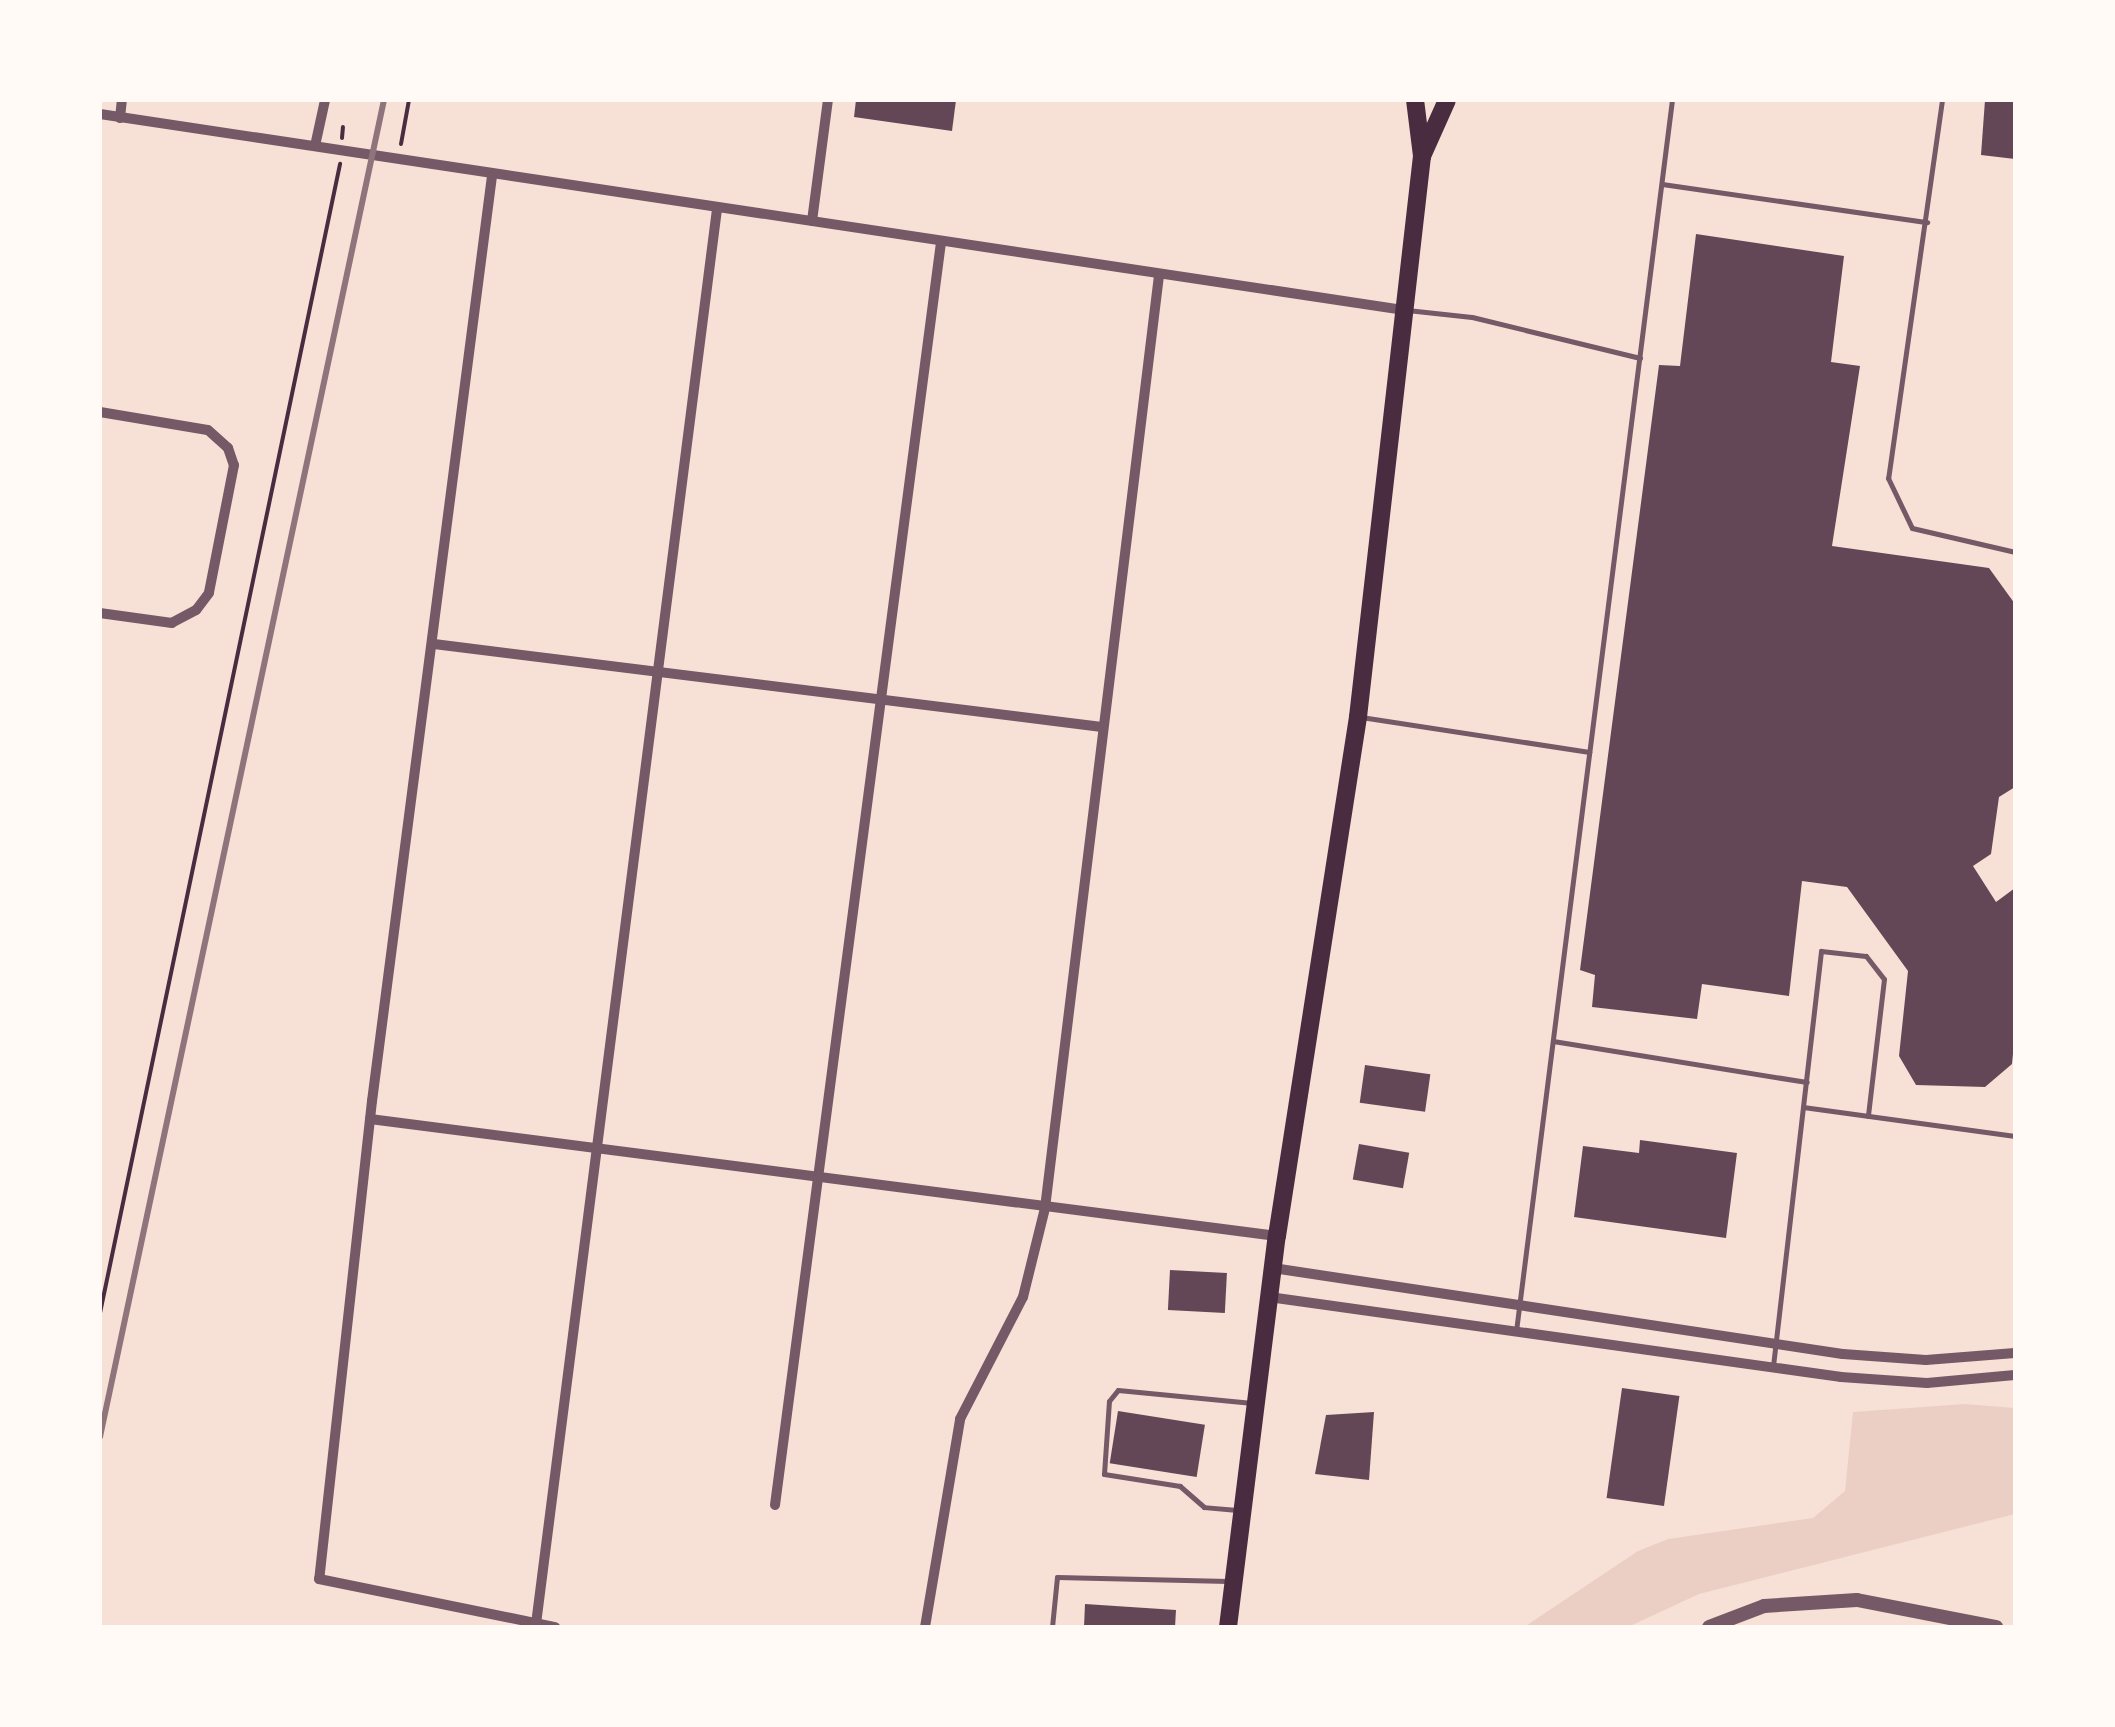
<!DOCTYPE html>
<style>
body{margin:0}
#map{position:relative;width:2115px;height:1727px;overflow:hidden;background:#f7e1d7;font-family:Raleway,sans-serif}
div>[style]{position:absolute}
.green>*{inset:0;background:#ebcfc5}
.building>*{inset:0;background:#644757;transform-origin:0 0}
.path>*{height:4px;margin:-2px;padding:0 2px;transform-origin:2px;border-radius:2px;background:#4a2c40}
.service>*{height:5px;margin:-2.5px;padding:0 2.5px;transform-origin:2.5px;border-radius:2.5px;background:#755966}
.minor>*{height:10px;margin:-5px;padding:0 5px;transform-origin:5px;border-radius:5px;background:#755966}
.tertiary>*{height:14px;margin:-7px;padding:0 7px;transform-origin:7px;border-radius:7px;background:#755966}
.primary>*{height:18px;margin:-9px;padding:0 9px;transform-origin:9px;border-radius:9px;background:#4a2c40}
.rail>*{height:6px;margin:-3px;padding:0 3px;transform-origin:3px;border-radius:3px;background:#8f747c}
span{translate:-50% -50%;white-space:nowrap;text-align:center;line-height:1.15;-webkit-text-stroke:9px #fffaf5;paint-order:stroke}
.frame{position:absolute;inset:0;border:102px solid #fffaf5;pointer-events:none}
</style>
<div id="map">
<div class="green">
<i style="clip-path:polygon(1965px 1404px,2015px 1408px,2015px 1514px,1699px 1594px,1628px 1627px,1524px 1627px,1638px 1551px,1668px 1539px,1813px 1518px,1845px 1491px,1853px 1412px)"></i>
</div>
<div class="building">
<i style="clip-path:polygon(856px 100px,956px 100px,952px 131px,854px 117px)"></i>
<i style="clip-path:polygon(1985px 100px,2015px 100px,2015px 159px,1981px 155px)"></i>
<i style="clip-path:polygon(1696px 234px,1844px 256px,1831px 362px,1860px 366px,1832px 546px,1989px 568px,2015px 604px,2015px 787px,1999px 797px,1991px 854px,1973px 866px,1996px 902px,2015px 888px,2015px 1034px,2012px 1064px,1985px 1087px,1916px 1085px,1899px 1056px,1908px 971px,1847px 887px,1802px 881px,1789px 996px,1702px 984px,1697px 1019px,1592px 1007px,1595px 975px,1580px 970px,1659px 365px,1680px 366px)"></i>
<i style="left:1365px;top:1065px;width:66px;height:38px;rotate:8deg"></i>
<i style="clip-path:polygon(1640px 1140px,1737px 1153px,1726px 1238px,1574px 1217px,1583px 1146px,1639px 1153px)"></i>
<i style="left:1359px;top:1144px;width:51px;height:36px;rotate:10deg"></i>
<i style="left:1170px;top:1270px;width:57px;height:40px;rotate:3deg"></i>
<i style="left:1622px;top:1388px;width:58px;height:111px;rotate:8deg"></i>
<i style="left:1118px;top:1411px;width:88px;height:53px;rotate:9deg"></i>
<i style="clip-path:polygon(1374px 1412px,1369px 1480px,1315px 1474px,1326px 1415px)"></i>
<i style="clip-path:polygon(1085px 1604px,1176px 1610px,1175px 1627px,1084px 1627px)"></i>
</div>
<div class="path">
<i style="left:342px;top:138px;width:11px;rotate:-85deg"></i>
<i style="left:401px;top:144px;width:45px;rotate:-79.7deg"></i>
<i style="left:100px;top:1313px;width:1174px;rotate:-78.2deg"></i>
</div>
<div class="service">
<i style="left:1942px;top:100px;width:382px;rotate:98.1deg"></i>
<i style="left:1888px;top:478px;width:55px;rotate:64.4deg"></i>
<i style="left:1912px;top:528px;width:106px;rotate:13.1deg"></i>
<i style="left:1662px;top:184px;width:268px;rotate:8.2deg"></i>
<i style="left:1407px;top:310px;width:65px;rotate:6.1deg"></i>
<i style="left:1472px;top:317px;width:173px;rotate:13.7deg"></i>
<i style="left:1361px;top:717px;width:231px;rotate:8.7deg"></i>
<i style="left:1553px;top:1041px;width:257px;rotate:9.2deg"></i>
<i style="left:1803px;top:1107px;width:214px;rotate:7.8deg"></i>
<i style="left:1516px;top:1331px;width:1241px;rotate:-82.78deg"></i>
<i style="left:1773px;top:1366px;width:418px;rotate:-83.4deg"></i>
<i style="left:1821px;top:951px;width:45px;rotate:6.3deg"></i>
<i style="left:1866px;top:956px;width:29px;rotate:52deg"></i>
<i style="left:1884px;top:979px;width:138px;rotate:96.7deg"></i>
<i style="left:1237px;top:1510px;width:33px;rotate:-175deg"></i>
<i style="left:1204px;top:1507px;width:32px;rotate:-139deg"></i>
<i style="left:1180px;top:1486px;width:77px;rotate:-171deg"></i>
<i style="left:1104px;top:1474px;width:73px;rotate:-86.1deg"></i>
<i style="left:1109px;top:1401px;width:14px;rotate:-51deg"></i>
<i style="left:1118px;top:1390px;width:135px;rotate:5.5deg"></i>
<i style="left:1052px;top:1627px;width:50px;rotate:-84.3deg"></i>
<i style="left:1057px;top:1577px;width:171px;rotate:1.3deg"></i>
</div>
<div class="minor">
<i style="left:100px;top:114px;width:1319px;rotate:8.55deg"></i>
<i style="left:120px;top:118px;width:18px;rotate:-84deg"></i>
<i style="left:315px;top:146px;width:47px;rotate:-77.7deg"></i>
<i style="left:492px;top:176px;width:933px;rotate:97.39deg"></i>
<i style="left:372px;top:1101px;width:481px;rotate:96.3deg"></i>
<i style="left:319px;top:1579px;width:241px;rotate:11.5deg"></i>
<i style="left:812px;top:221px;width:122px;rotate:-82.5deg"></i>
<i style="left:100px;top:412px;width:109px;rotate:9.5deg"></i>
<i style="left:208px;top:430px;width:27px;rotate:42deg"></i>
<i style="left:228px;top:448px;width:18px;rotate:71deg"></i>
<i style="left:234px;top:465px;width:130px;rotate:101.1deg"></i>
<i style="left:209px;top:593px;width:21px;rotate:127deg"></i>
<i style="left:196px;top:610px;width:27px;rotate:152deg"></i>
<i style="left:172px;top:623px;width:73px;rotate:-172.1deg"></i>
<i style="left:434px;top:644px;width:673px;rotate:7.08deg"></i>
<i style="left:370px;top:1119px;width:915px;rotate:7.35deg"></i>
<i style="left:1273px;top:1268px;width:576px;rotate:8.58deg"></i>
<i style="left:1843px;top:1354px;width:83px;rotate:4.1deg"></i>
<i style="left:1926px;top:1360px;width:89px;rotate:-4.5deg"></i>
<i style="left:1269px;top:1297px;width:578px;rotate:7.96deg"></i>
<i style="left:1841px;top:1377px;width:86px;rotate:4deg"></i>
<i style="left:1927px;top:1383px;width:88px;rotate:-5.2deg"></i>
<i style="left:775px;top:1505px;width:1273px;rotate:-82.51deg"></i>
<i style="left:536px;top:1624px;width:1427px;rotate:-82.71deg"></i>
<i style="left:925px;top:1627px;width:211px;rotate:-80.4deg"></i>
<i style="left:960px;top:1419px;width:137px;rotate:-62.7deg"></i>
<i style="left:1023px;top:1297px;width:92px;rotate:-76.1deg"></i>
<i style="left:1045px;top:1208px;width:939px;rotate:-83.03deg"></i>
</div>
<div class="tertiary">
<i style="left:1709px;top:1627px;width:59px;rotate:-20.9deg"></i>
<i style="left:1764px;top:1606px;width:93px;rotate:-3.7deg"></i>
<i style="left:1857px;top:1600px;width:142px;rotate:11deg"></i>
</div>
<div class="primary">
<i style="left:1422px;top:156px;width:61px;rotate:-65.9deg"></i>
<i style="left:1228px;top:1627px;width:394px;rotate:-82.9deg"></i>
<i style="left:1277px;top:1236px;width:525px;rotate:-81.13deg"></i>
<i style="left:1358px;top:717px;width:565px;rotate:-83.49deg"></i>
<i style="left:1422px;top:156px;width:56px;rotate:-97.1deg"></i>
</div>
<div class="rail">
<i style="left:100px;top:1437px;width:1367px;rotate:-78.01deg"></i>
</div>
<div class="frame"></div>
</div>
